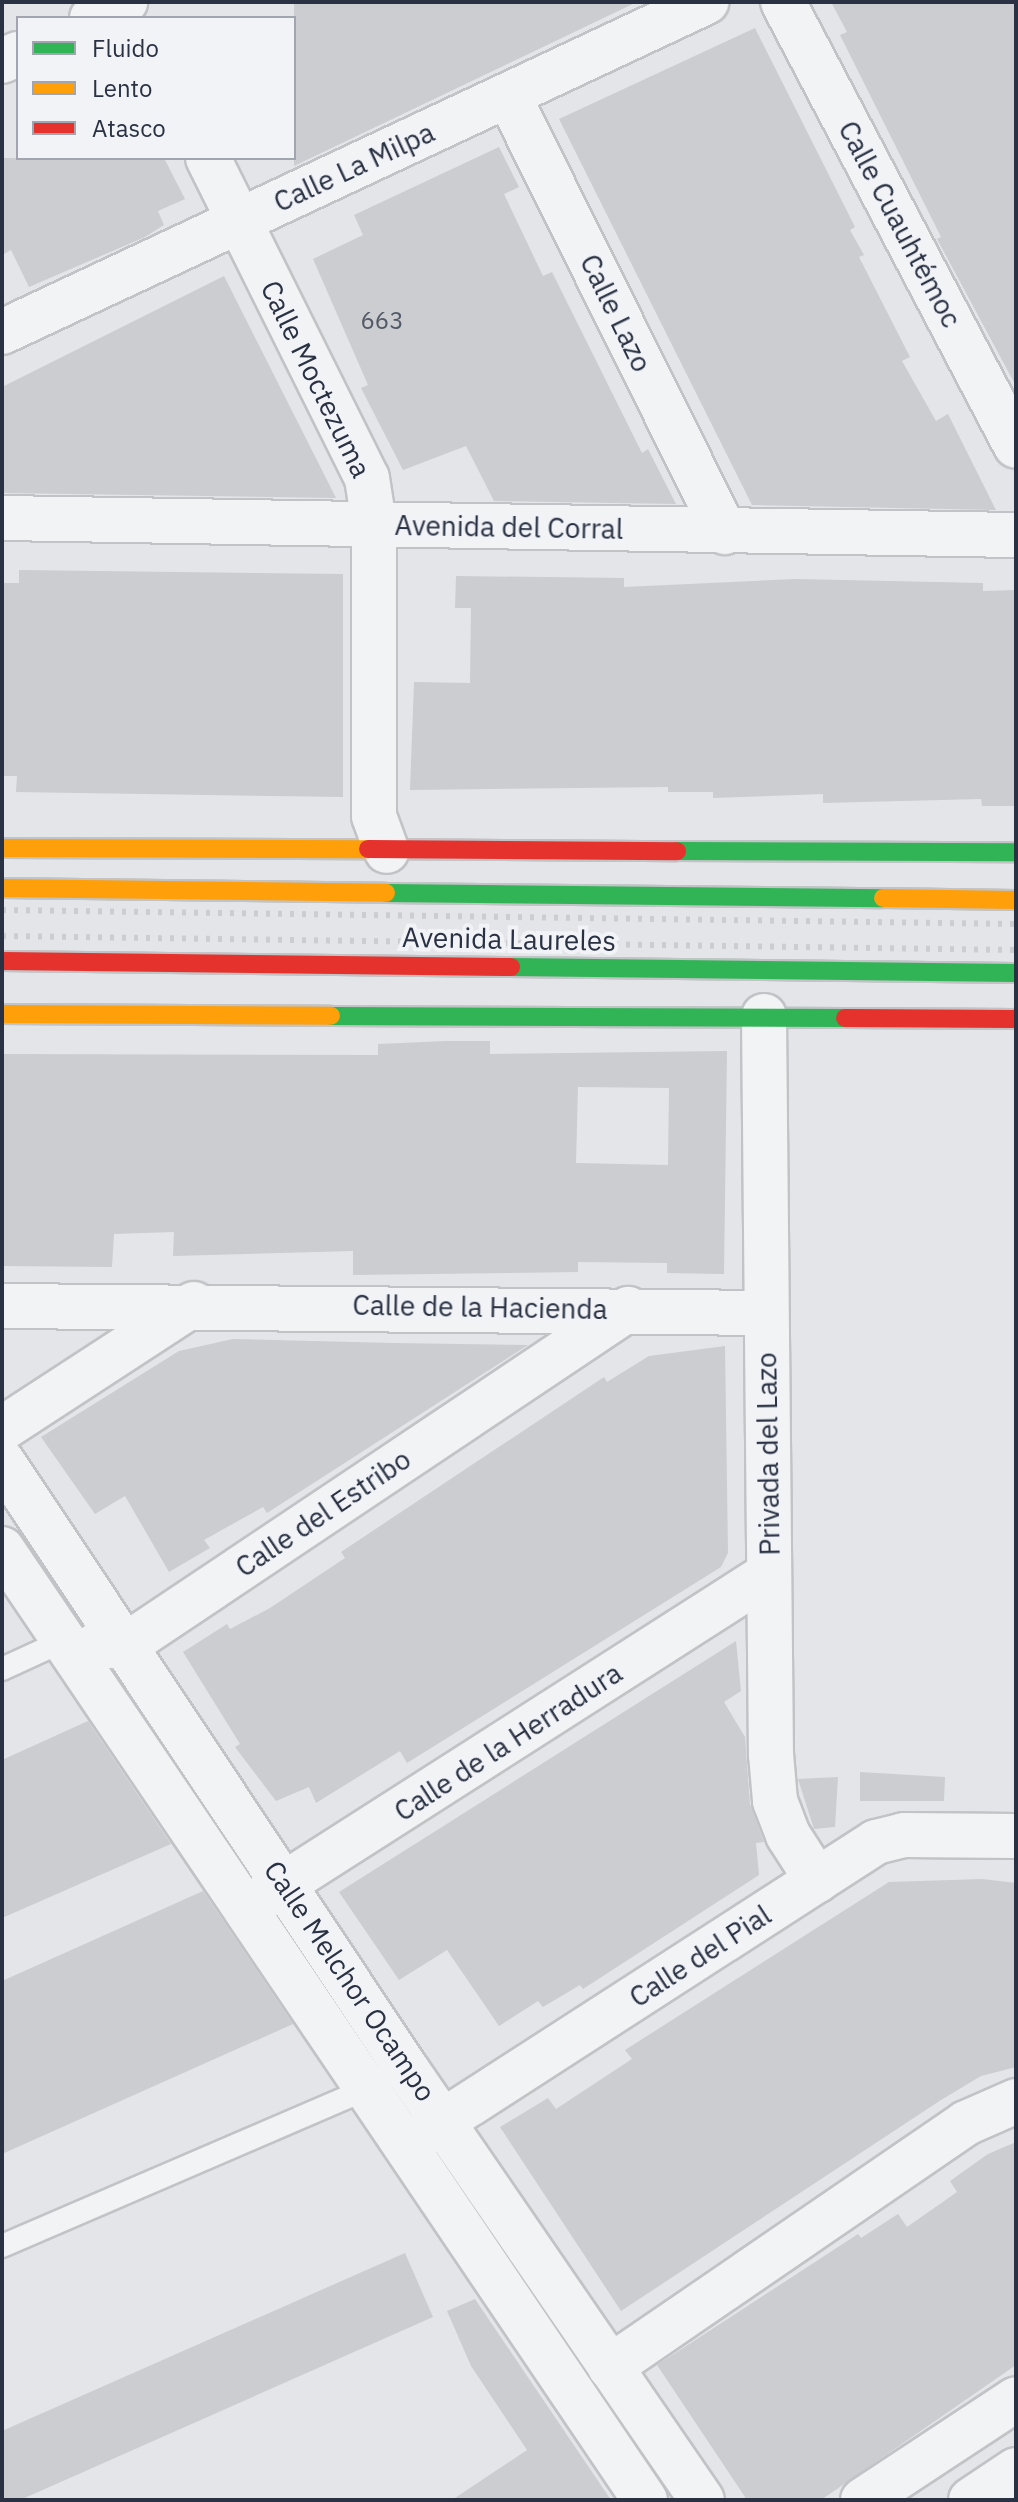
<!DOCTYPE html>
<meta charset="utf-8">
<style>
body{margin:0}
#map{position:relative;width:1018px;height:2502px;overflow:hidden;background:#e3e5e8;font-family:"IBM Plex Sans",sans-serif}
div>[style]{position:absolute}
.building>*{inset:0;background:#cbcdd0}
.roads{filter:drop-shadow(2px 0 #c1c3c6) drop-shadow(-2px 0 #c1c3c6) drop-shadow(0 2px #c1c3c6) drop-shadow(0 -2px #c1c3c6)}
.lane>*{height:22px;margin:-11px;padding:0 11px;transform-origin:11px;border-radius:11px;background:#f2f3f5}
.street>*{height:44px;margin:-22px;padding:0 22px;transform-origin:22px;border-radius:22px;background:#f2f3f5}
.fast>*{height:18px;margin:-9px;padding:0 9px;transform-origin:9px;border-radius:9px;background:#30b455}
.slow>*{height:18px;margin:-9px;padding:0 9px;transform-origin:9px;border-radius:9px;background:#ff9f0a}
.jam>*{height:18px;margin:-9px;padding:0 9px;transform-origin:9px;border-radius:9px;background:#e5322d}
.rail>*{height:6px;margin-top:-3px;transform-origin:0;background:repeating-linear-gradient(90deg,#cbcdd0 0 4px,transparent 0 12px)}
span{translate:-50% -50%;white-space:nowrap;text-align:center;line-height:1.15;-webkit-text-stroke:8px #f1f3f7;paint-order:stroke}
.number-label{font-size:24px;color:#525966}
.number-label span{-webkit-text-stroke-width:0}
.street-label{font-size:28px;color:#293142}
.frame{position:absolute;inset:0;border:4px solid #293142;pointer-events:none}
.legend{position:absolute;left:16px;top:16px;width:280px;height:144px;box-sizing:border-box;background:#f1f3f7;border:2px solid #a1a5af;margin:0;padding:10px 14px;list-style:none;font-size:24px;color:#293142}
.legend li{display:flex;align-items:center;gap:16px;height:40px}
.legend b{width:40px;border:2px solid #a1a5af}
</style>
<div id="map">
<div class="building">
<i style="clip-path:polygon(294px 2px,637px 2px,294px 166px)"></i>
<i style="clip-path:polygon(831px 2px,1016px 2px,1016px 386px,937px 239px,941px 237px,840px 35px,847px 32px)"></i>
<i style="clip-path:polygon(755px 28px,855px 227px,850px 230px,864px 255px,859px 257px,910px 357px,902px 361px,936px 421px,948px 414px,996px 510px,752px 505px,559px 119px)"></i>
<i style="clip-path:polygon(499px 147px,519px 187px,504px 194px,543px 276px,552px 272px,642px 453px,648px 449px,676px 504px,494px 501px,466px 446px,403px 470px,361px 388px,368px 385px,313px 259px,363px 235px,354px 215px)"></i>
<i style="clip-path:polygon(2px 158px,164px 158px,185px 199px,158px 211px,164px 225px,145px 237px,29px 287px,11px 250px,2px 255px)"></i>
<i style="clip-path:polygon(224px 276px,336px 498px,2px 493px,2px 387px)"></i>
<i style="clip-path:polygon(19px 570px,343px 574px,343px 797px,16px 792px,17px 776px,2px 776px,2px 583px,19px 583px)"></i>
<i style="clip-path:polygon(456px 576px,624px 578px,624px 587px,796px 579px,983px 583px,983px 591px,1016px 590px,1016px 806px,982px 806px,981px 799px,823px 803px,823px 794px,713px 798px,713px 792px,668px 792px,668px 787px,410px 790px,414px 682px,470px 683px,471px 608px,455px 608px)"></i>
<i style="clip-path:polygon(evenodd,446px 1041px,490px 1041px,490px 1054px,727px 1051px,724px 1274px,667px 1273px,667px 1263px,578px 1262px,578px 1272px,353px 1275px,353px 1251px,173px 1256px,174px 1232px,114px 1234px,112px 1267px,2px 1266px,2px 1054px,378px 1055px,378px 1044px,446px 1041px,578px 1087px,669px 1088px,668px 1165px,576px 1163px,578px 1087px)"></i>
<i style="clip-path:polygon(233px 1339px,392px 1343px,528px 1345px,267px 1513px,263px 1507px,204px 1540px,210px 1548px,169px 1572px,125px 1496px,95px 1514px,41px 1437px,179px 1351px)"></i>
<i style="clip-path:polygon(725px 1346px,728px 1553px,721px 1567px,407px 1763px,400px 1751px,316px 1803px,309px 1787px,276px 1801px,235px 1747px,240px 1744px,183px 1652px,227px 1624px,230px 1629px,270px 1608px,345px 1558px,341px 1552px,604px 1377px,607px 1382px,649px 1356px)"></i>
<i style="clip-path:polygon(736px 1641px,741px 1691px,724px 1702px,745px 1737px,750px 1804px,764px 1842px,756px 1843px,759px 1875px,583px 1989px,580px 1985px,543px 2007px,538px 2001px,499px 2026px,447px 1950px,399px 1980px,339px 1892px)"></i>
<i style="clip-path:polygon(88px 1721px,171px 1844px,2px 1918px,2px 1760px)"></i>
<i style="clip-path:polygon(860px 1772px,945px 1777px,944px 1801px,860px 1801px)"></i>
<i style="clip-path:polygon(838px 1777px,835px 1827px,814px 1829px,798px 1779px)"></i>
<i style="clip-path:polygon(982px 1879px,1016px 1883px,1016px 2067px,981px 2076px,941px 2100px,621px 2311px,500px 2127px,548px 2098px,556px 2109px,632px 2059px,625px 2050px,889px 1882px)"></i>
<i style="clip-path:polygon(203px 1891px,293px 2024px,2px 2154px,2px 1981px)"></i>
<i style="clip-path:polygon(1016px 2142px,1016px 2365px,821px 2500px,747px 2500px,657px 2365px,858px 2234px,861px 2238px,898px 2214px,907px 2227px,957px 2192px,950px 2181px,988px 2154px)"></i>
<i style="clip-path:polygon(405px 2253px,433px 2317px,20px 2500px,2px 2500px,2px 2431px)"></i>
<i style="clip-path:polygon(475px 2299px,521px 2367px,611px 2500px,452px 2500px,527px 2450px,471px 2366px,447px 2311px)"></i>
</div>
<div class="roads">
<div class="lane">
<i style="left:2px;top:1669px;width:65px;rotate:-24.6deg"></i>
<i style="left:2px;top:2246px;width:403px;rotate:-23.3deg"></i>
</div>
<div class="street">
<i style="left:783px;top:2px;width:501px;rotate:62.31deg"></i>
<i style="left:92px;top:18px;width:37px;rotate:-26deg"></i>
<i style="left:2px;top:61px;width:17px;rotate:-24deg"></i>
<i style="left:508px;top:95px;width:488px;rotate:63.6deg"></i>
<i style="left:208px;top:158px;width:357px;rotate:63.6deg"></i>
<i style="left:367px;top:478px;width:47px;rotate:81.3deg"></i>
<i style="left:374px;top:524px;width:292px;rotate:90deg"></i>
<i style="left:374px;top:816px;width:37px;rotate:70deg"></i>
<i style="left:2px;top:332px;width:778px;rotate:-25.11deg"></i>
<i style="left:2px;top:518px;width:1014px;rotate:0.96deg"></i>
<i style="left:764px;top:1016px;width:738px;rotate:89.46deg"></i>
<i style="left:771px;top:1754px;width:47px;rotate:85.1deg"></i>
<i style="left:775px;top:1801px;width:36px;rotate:69deg"></i>
<i style="left:788px;top:1835px;width:54px;rotate:57.2deg"></i>
<i style="left:2px;top:1306px;width:764px;rotate:0.52deg"></i>
<i style="left:2px;top:1429px;width:229px;rotate:-33.1deg"></i>
<i style="left:2px;top:1461px;width:731px;rotate:56.38deg"></i>
<i style="left:407px;top:2070px;width:521px;rotate:55.55deg"></i>
<i style="left:2px;top:1549px;width:1148px;rotate:55.94deg"></i>
<i style="left:96px;top:1645px;width:27px;rotate:4deg"></i>
<i style="left:123px;top:1647px;width:608px;rotate:-33.79deg"></i>
<i style="left:259px;top:1900px;width:605px;rotate:-32.59deg"></i>
<i style="left:420px;top:2136px;width:543px;rotate:-32.81deg"></i>
<i style="left:876px;top:1842px;width:29px;rotate:-14deg"></i>
<i style="left:904px;top:1835px;width:112px;rotate:0.5deg"></i>
<i style="left:610px;top:2367px;width:432px;rotate:-34.4deg"></i>
<i style="left:966px;top:2123px;width:55px;rotate:-23.7deg"></i>
<i style="left:863px;top:2500px;width:183px;rotate:-33.4deg"></i>
<i style="left:971px;top:2500px;width:54px;rotate:-33.7deg"></i>
</div>
<div class="fast">
<i style="left:677px;top:851px;width:339px;rotate:0.2deg"></i>
<i style="left:386px;top:893px;width:497px;rotate:0.6deg"></i>
<i style="left:511px;top:967px;width:505px;rotate:0.68deg"></i>
<i style="left:331px;top:1016px;width:514px;rotate:0.22deg"></i>
</div>
<div class="slow">
<i style="left:2px;top:848px;width:366px;rotate:0.2deg"></i>
<i style="left:2px;top:888px;width:384px;rotate:0.7deg"></i>
<i style="left:883px;top:898px;width:133px;rotate:0.9deg"></i>
<i style="left:2px;top:1014px;width:329px;rotate:0.3deg"></i>
</div>
<div class="jam">
<i style="left:368px;top:849px;width:309px;rotate:0.4deg"></i>
<i style="left:2px;top:961px;width:509px;rotate:0.68deg"></i>
<i style="left:845px;top:1018px;width:171px;rotate:0.3deg"></i>
</div>
</div>
<div class="rail">
<i style="left:2px;top:910px;width:1014px;rotate:0.79deg"></i>
<i style="left:2px;top:936px;width:1014px;rotate:0.79deg"></i>
</div>
<div class="number-label">
<span style="left:382px;top:321px">663</span>
</div>
<div class="street-label">
<span style="left:354px;top:167px;rotate:-25deg">Calle La Milpa</span>
<span style="left:900px;top:224px;rotate:62deg">Calle Cuauhtémoc</span>
<span style="left:616px;top:313px;rotate:64deg">Calle Lazo</span>
<span style="left:316px;top:379px;rotate:64deg">Calle Moctezuma</span>
<span style="left:509px;top:527px;rotate:1deg">Avenida del Corral</span>
<span style="left:509px;top:939px;rotate:1deg">Avenida Laureles</span>
<span style="left:480px;top:1307px;rotate:1deg">Calle de la Hacienda</span>
<span style="left:768px;top:1454px;rotate:-91deg">Privada del Lazo</span>
<span style="left:323px;top:1513px;rotate:-34deg">Calle del Estribo</span>
<span style="left:508px;top:1742px;rotate:-33deg">Calle de la Herradura</span>
<span style="left:700px;top:1956px;rotate:-33deg">Calle del Pial</span>
<span style="left:350px;top:1981px;rotate:56deg">Calle Melchor Ocampo</span>
</div>
<div class="frame"></div>
<ul class="legend">
<li><b style="height:10px;background:#30b455"></b>Fluido</li>
<li><b style="height:10px;background:#ff9f0a"></b>Lento</li>
<li><b style="height:10px;background:#e5322d"></b>Atasco</li>
</ul>
</div>
